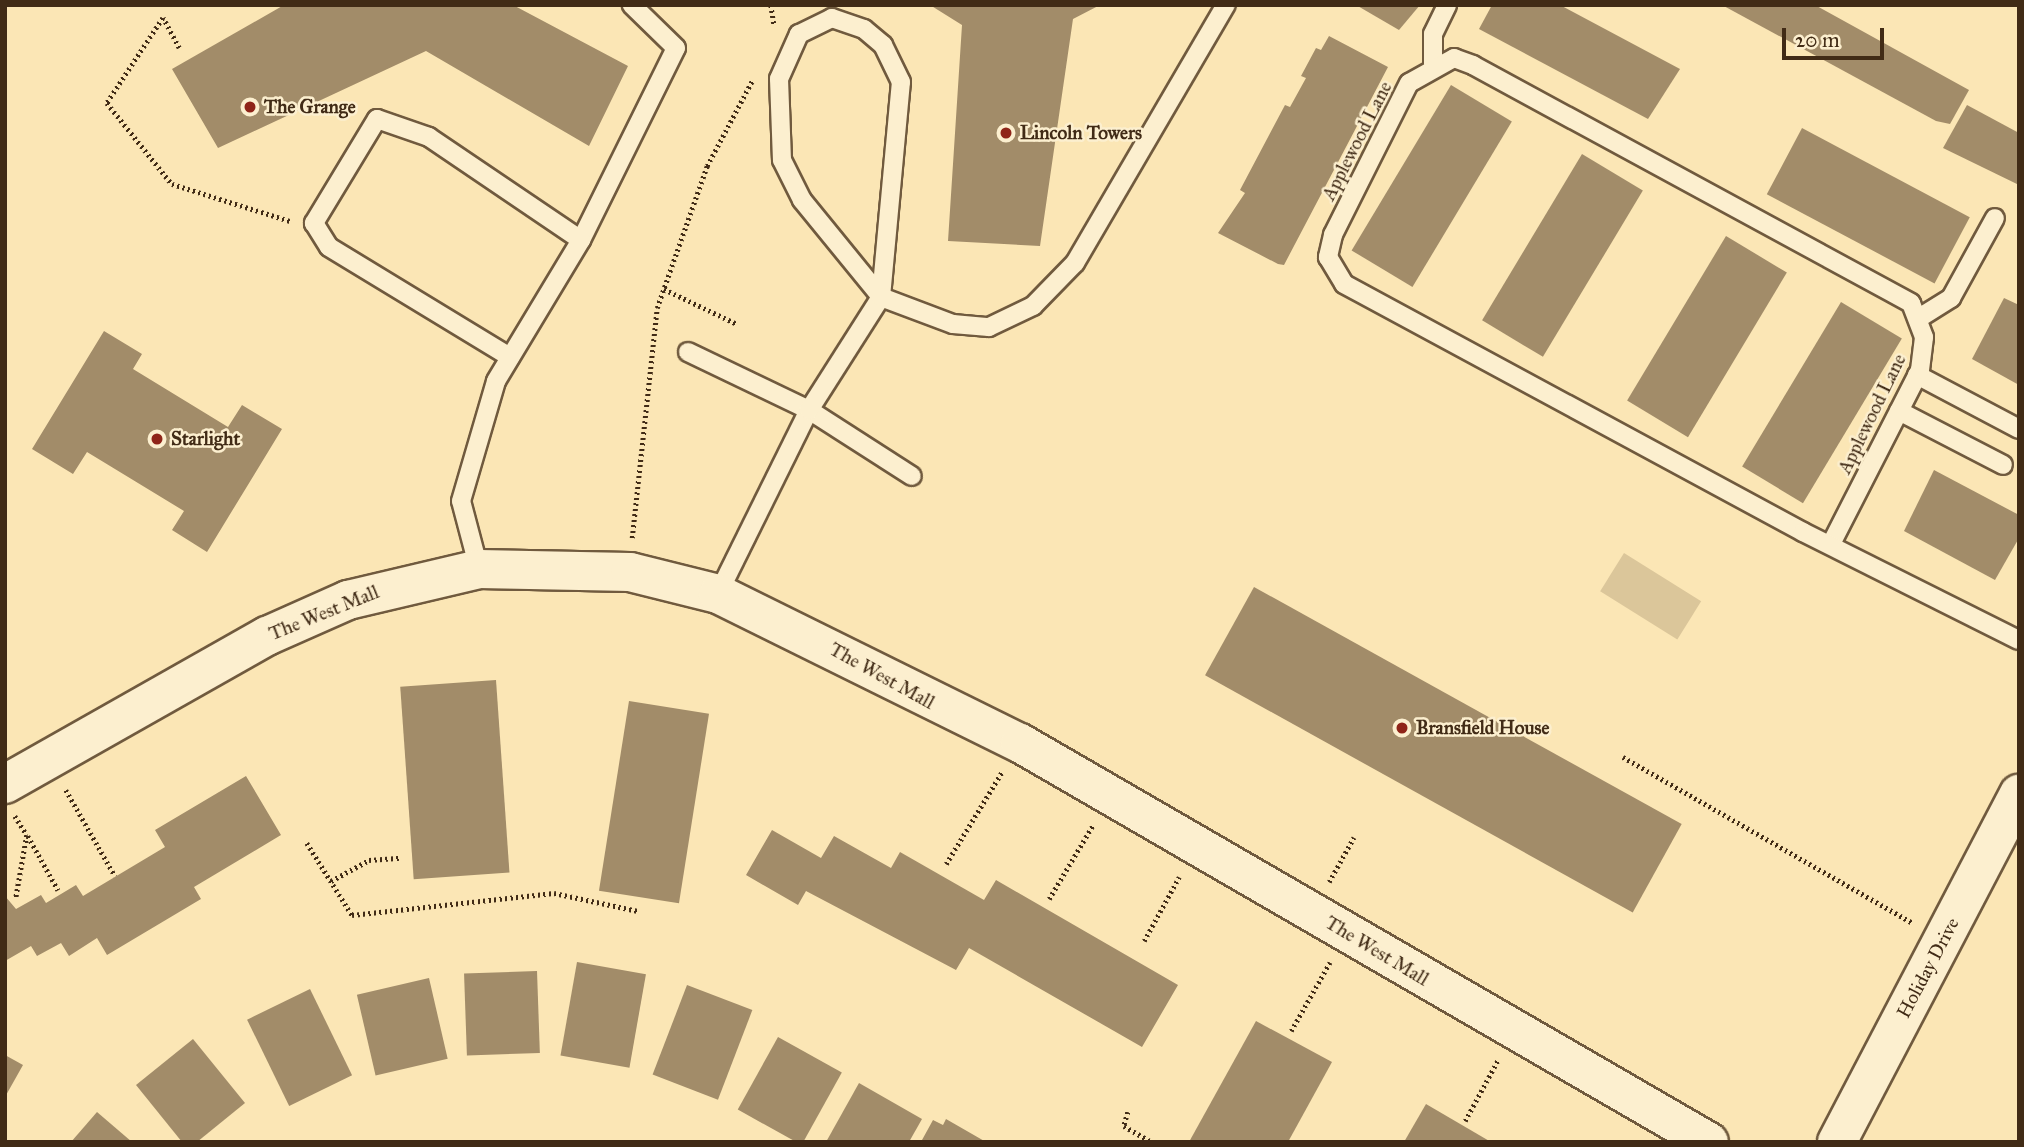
<!DOCTYPE html>
<style>
body{margin:0}
#map{position:relative;width:2024px;height:1147px;overflow:hidden;background:#fbe6b5;font-family:"IM FELL Great Primer",serif}
div>[style]{position:absolute}
.green>*{inset:0;background:#dbc69a;transform-origin:0 0}
.building>*{inset:0;background:#a28c69;transform-origin:0 0}
.path>*{height:4.5px;margin-top:-2.25px;transform-origin:0;background:repeating-linear-gradient(90deg,#412b16 0 2px,transparent 0 5.5px)}
.roads{filter:drop-shadow(2px 0 #705a3e) drop-shadow(-2px 0 #705a3e) drop-shadow(0 2px #705a3e) drop-shadow(0 -2px #705a3e)}
.lane>*{height:18px;margin:-9px;padding:0 9px;transform-origin:9px;border-radius:9px;background:#fcefcf}
.secondary>*{height:38px;margin:-19px;padding:0 19px;transform-origin:19px;border-radius:19px;background:#fcefcf}
.dots>*{width:19px;height:19px;translate:-50% -50%;box-sizing:border-box;border:4px solid #fcefcf;border-radius:50%}
span{translate:-50% -50%;white-space:nowrap;text-align:center;line-height:1.15;-webkit-text-stroke:5px #fcefcf;paint-order:stroke}
.poi-label{font-size:19px;color:#412b16;font-weight:700}
.left{translate:0 -50%;text-align:left}
.street-label{font-size:19px;color:#412b16}
.frame{position:absolute;inset:0;border:7px solid #412b16;pointer-events:none}
.scale{position:absolute;left:1782px;top:28px;width:102px;height:32px;box-sizing:border-box;border:4px solid #412b16;border-top:0;padding-left:9px;font-size:21px;line-height:24px;white-space:nowrap;color:#412b16;-webkit-text-stroke:5px #fcefcf;paint-order:stroke}
</style>
<div id="map">
<div class="green">
<i style="left:1624px;top:553px;width:91px;height:45px;rotate:32deg"></i>
</div>
<div class="building">
<i style="clip-path:polygon(284px 5px,513px 5px,628px 66px,589px 146px,426px 51px,218px 148px,172px 69px)"></i>
<i style="clip-path:polygon(930px 5px,1100px 5px,1073px 19px,1040px 246px,948px 241px,962px 25px)"></i>
<i style="clip-path:polygon(1356px 5px,1420px 5px,1399px 30px)"></i>
<i style="clip-path:polygon(1492px 5px,1560px 5px,1680px 69px,1648px 119px,1479px 29px)"></i>
<i style="clip-path:polygon(1722px 5px,1815px 5px,1969px 90px,1950px 124px,1936px 121px)"></i>
<i style="clip-path:polygon(1329px 36px,1388px 67px,1284px 265px,1278px 264px,1218px 233px,1245px 193px,1240px 190px,1285px 105px,1290px 107px,1306px 78px,1301px 76px,1316px 48px,1321px 50px)"></i>
<i style="left:1451px;top:85px;width:71px;height:193px;rotate:31deg"></i>
<i style="clip-path:polygon(1967px 105px,2019px 133px,2019px 185px,1943px 148px)"></i>
<i style="left:1802px;top:128px;width:190px;height:75px;rotate:28deg"></i>
<i style="left:1582px;top:154px;width:71px;height:194px;rotate:31deg"></i>
<i style="left:1726px;top:236px;width:71px;height:192px;rotate:31deg"></i>
<i style="clip-path:polygon(2004px 298px,2019px 305px,2019px 385px,1972px 359px)"></i>
<i style="left:1841px;top:302px;width:71px;height:192px;rotate:31deg"></i>
<i style="clip-path:polygon(104px 331px,142px 354px,133px 369px,228px 427px,242px 405px,282px 429px,207px 552px,172px 530px,184px 511px,87px 452px,73px 474px,32px 449px)"></i>
<i style="clip-path:polygon(1934px 470px,2019px 515px,2019px 538px,1995px 580px,1904px 531px)"></i>
<i style="left:1254px;top:587px;width:489px;height:101px;rotate:29deg"></i>
<i style="left:496px;top:680px;width:193px;height:96px;rotate:86deg"></i>
<i style="left:629px;top:701px;width:81px;height:192px;rotate:9deg"></i>
<i style="clip-path:polygon(246px 776px,281px 835px,194px 887px,201px 899px,107px 955px,97px 938px,69px 956px,61px 943px,37px 956px,31px 946px,5px 961px,5px 896px,16px 909px,41px 895px,46px 903px,76px 885px,83px 896px,165px 847px,155px 830px)"></i>
<i style="clip-path:polygon(772px 830px,821px 858px,834px 836px,891px 868px,900px 852px,984px 900px,996px 880px,1178px 985px,1142px 1047px,969px 948px,956px 970px,806px 891px,798px 905px,746px 875px)"></i>
<i style="left:577px;top:962px;width:70px;height:95px;rotate:10deg"></i>
<i style="left:537px;top:971px;width:82px;height:73px;rotate:88deg"></i>
<i style="left:429px;top:978px;width:83px;height:74px;rotate:77deg"></i>
<i style="left:687px;top:985px;width:70px;height:96px;rotate:21deg"></i>
<i style="left:310px;top:989px;width:96px;height:70px;rotate:64deg"></i>
<i style="clip-path:polygon(1256px 1021px,1332px 1062px,1288px 1142px,1189px 1142px)"></i>
<i style="left:778px;top:1037px;width:73px;height:83px;rotate:29deg"></i>
<i style="clip-path:polygon(193px 1039px,245px 1103px,197px 1142px,182px 1142px,136px 1085px)"></i>
<i style="clip-path:polygon(5px 1055px,23px 1065px,5px 1097px)"></i>
<i style="clip-path:polygon(859px 1083px,922px 1119px,909px 1142px,826px 1142px)"></i>
<i style="clip-path:polygon(1426px 1104px,1491px 1142px,1404px 1142px)"></i>
<i style="clip-path:polygon(97px 1112px,132px 1142px,71px 1142px)"></i>
<i style="clip-path:polygon(946px 1119px,986px 1142px,922px 1140px,933px 1120px,943px 1125px)"></i>
</div>
<div class="path">
<i style="left:771px;top:5px;width:20px;rotate:81deg"></i>
<i style="left:179px;top:48px;width:34px;rotate:-118deg"></i>
<i style="left:163px;top:18px;width:102px;rotate:123.4deg"></i>
<i style="left:107px;top:103px;width:104px;rotate:51.3deg"></i>
<i style="left:172px;top:184px;width:124px;rotate:17.4deg"></i>
<i style="left:664px;top:289px;width:81px;rotate:25.6deg"></i>
<i style="left:632px;top:538px;width:231px;rotate:-83.8deg"></i>
<i style="left:657px;top:308px;width:151px;rotate:-70.6deg"></i>
<i style="left:707px;top:166px;width:96px;rotate:-62.1deg"></i>
<i style="left:1623px;top:757px;width:334px;rotate:29.8deg"></i>
<i style="left:66px;top:790px;width:99px;rotate:60.3deg"></i>
<i style="left:15px;top:816px;width:22px;rotate:58deg"></i>
<i style="left:27px;top:835px;width:64px;rotate:99.9deg"></i>
<i style="left:28px;top:836px;width:62px;rotate:60.9deg"></i>
<i style="left:307px;top:843px;width:85px;rotate:58deg"></i>
<i style="left:352px;top:915px;width:203px;rotate:-6.2deg"></i>
<i style="left:554px;top:893px;width:86px;rotate:12.1deg"></i>
<i style="left:946px;top:864px;width:108px;rotate:-58.7deg"></i>
<i style="left:331px;top:881px;width:43px;rotate:-28.9deg"></i>
<i style="left:369px;top:860px;width:32px;rotate:-4deg"></i>
<i style="left:1329px;top:882px;width:51px;rotate:-60.9deg"></i>
<i style="left:1049px;top:899px;width:86px;rotate:-59.3deg"></i>
<i style="left:1144px;top:941px;width:73px;rotate:-61.3deg"></i>
<i style="left:1291px;top:1031px;width:79px;rotate:-60.5deg"></i>
<i style="left:1128px;top:1112px;width:15px;rotate:106deg"></i>
<i style="left:1124px;top:1126px;width:32px;rotate:30deg"></i>
<i style="left:1465px;top:1121px;width:69px;rotate:-61.6deg"></i>
</div>
<div class="roads">
<div class="lane">
<i style="left:1433px;top:64px;width:30px;rotate:-90deg"></i>
<i style="left:1433px;top:34px;width:32px;rotate:-64deg"></i>
<i style="left:581px;top:240px;width:214px;rotate:-63.7deg"></i>
<i style="left:676px;top:48px;width:62px;rotate:-135.7deg"></i>
<i style="left:1919px;top:318px;width:38px;rotate:-32deg"></i>
<i style="left:1951px;top:298px;width:91px;rotate:-61.2deg"></i>
<i style="left:688px;top:352px;width:134px;rotate:25.6deg"></i>
<i style="left:809px;top:410px;width:122px;rotate:32.7deg"></i>
<i style="left:1917px;top:375px;width:115px;rotate:27.9deg"></i>
<i style="left:1899px;top:411px;width:117px;rotate:27.4deg"></i>
<i style="left:1831px;top:544px;width:195px;rotate:-62.9deg"></i>
<i style="left:1920px;top:370px;width:33px;rotate:-83deg"></i>
<i style="left:1924px;top:337px;width:36px;rotate:-111deg"></i>
<i style="left:1911px;top:303px;width:498px;rotate:-151.5deg"></i>
<i style="left:1473px;top:65px;width:20px;rotate:-160deg"></i>
<i style="left:1454px;top:58px;width:51px;rotate:150.9deg"></i>
<i style="left:1409px;top:83px;width:170px;rotate:116.6deg"></i>
<i style="left:1333px;top:235px;width:23px;rotate:103deg"></i>
<i style="left:1328px;top:257px;width:31px;rotate:59deg"></i>
<i style="left:1344px;top:284px;width:522px;rotate:28.38deg"></i>
<i style="left:1803px;top:532px;width:241px;rotate:26.6deg"></i>
<i style="left:479px;top:569px;width:70px;rotate:-104.8deg"></i>
<i style="left:461px;top:501px;width:125px;rotate:-73.7deg"></i>
<i style="left:496px;top:381px;width:165px;rotate:-58.9deg"></i>
<i style="left:581px;top:240px;width:184px;rotate:-145.9deg"></i>
<i style="left:429px;top:137px;width:55px;rotate:-160.9deg"></i>
<i style="left:377px;top:119px;width:122px;rotate:121.2deg"></i>
<i style="left:314px;top:223px;width:28px;rotate:58deg"></i>
<i style="left:329px;top:247px;width:212px;rotate:31.3deg"></i>
<i style="left:718px;top:594px;width:205px;rotate:-63.7deg"></i>
<i style="left:809px;top:410px;width:134px;rotate:-57.5deg"></i>
<i style="left:881px;top:297px;width:216px;rotate:-84.7deg"></i>
<i style="left:901px;top:82px;width:41px;rotate:-115.9deg"></i>
<i style="left:883px;top:45px;width:25px;rotate:-140deg"></i>
<i style="left:864px;top:29px;width:34px;rotate:-161deg"></i>
<i style="left:832px;top:18px;width:37px;rotate:154deg"></i>
<i style="left:799px;top:34px;width:49px;rotate:114deg"></i>
<i style="left:779px;top:79px;width:81px;rotate:87.9deg"></i>
<i style="left:782px;top:160px;width:45px;rotate:63.4deg"></i>
<i style="left:802px;top:200px;width:125px;rotate:50.8deg"></i>
<i style="left:881px;top:297px;width:77px;rotate:20.6deg"></i>
<i style="left:953px;top:324px;width:36px;rotate:5deg"></i>
<i style="left:989px;top:327px;width:49px;rotate:-25.5deg"></i>
<i style="left:1033px;top:306px;width:60px;rotate:-45.7deg"></i>
<i style="left:1075px;top:263px;width:299px;rotate:-59.7deg"></i>
</div>
<div class="secondary">
<i style="left:5px;top:784px;width:301px;rotate:-29.5deg"></i>
<i style="left:267px;top:636px;width:89px;rotate:-24deg"></i>
<i style="left:348px;top:600px;width:135px;rotate:-13.3deg"></i>
<i style="left:479px;top:569px;width:151px;rotate:1.1deg"></i>
<i style="left:630px;top:572px;width:91px;rotate:14deg"></i>
<i style="left:718px;top:594px;width:337px;rotate:26.3deg"></i>
<i style="left:1020px;top:743px;width:796px;rotate:30.08deg"></i>
<i style="left:1837px;top:1142px;width:393px;rotate:-62.4deg"></i>
</div>
</div>
<div class="dots">
<i style="left:250px;top:107px;background:#8f2418"></i>
<i style="left:1006px;top:133px;background:#8f2418"></i>
<i style="left:157px;top:439px;background:#8f2418"></i>
<i style="left:1402px;top:728px;background:#8f2418"></i>
</div>
<div class="poi-label">
<span class="left" style="left:264px;top:107px">The Grange</span>
<span class="left" style="left:1020px;top:133px">Lincoln Towers</span>
<span class="left" style="left:171px;top:439px">Starlight</span>
<span class="left" style="left:1416px;top:728px">Bransfield House</span>
</div>
<div class="street-label">
<span style="left:1357px;top:141px;rotate:-63deg">Applewood Lane</span>
<span style="left:1872px;top:414px;rotate:-64deg">Applewood Lane</span>
<span style="left:324px;top:613px;rotate:-22deg">The West Mall</span>
<span style="left:882px;top:676px;rotate:29deg">The West Mall</span>
<span style="left:1377px;top:951px;rotate:31deg">The West Mall</span>
<span style="left:1928px;top:968px;rotate:-62deg">Holiday Drive</span>
</div>
<div class="frame"></div>
<div class="scale">20 m</div>
</div>
